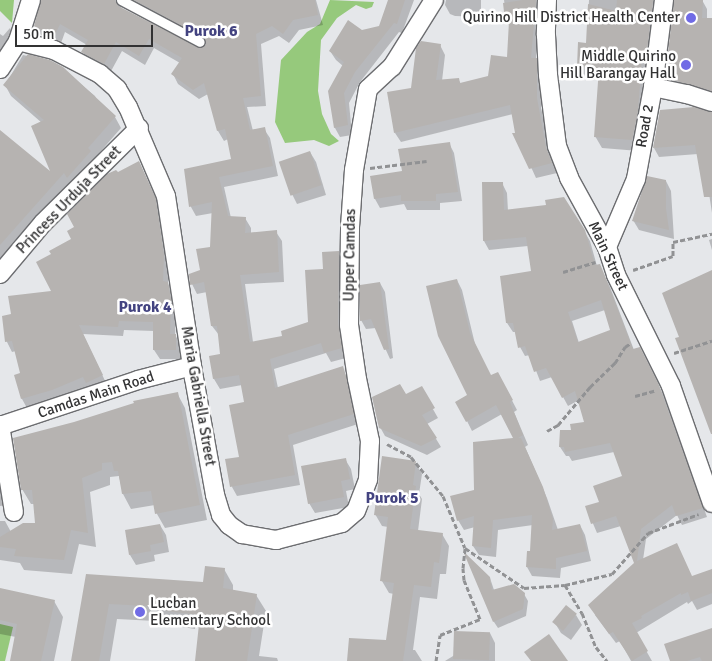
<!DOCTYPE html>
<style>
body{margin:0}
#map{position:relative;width:712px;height:661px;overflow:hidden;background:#e5e7ea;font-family:Signika,sans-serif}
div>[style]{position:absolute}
.green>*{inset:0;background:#96c97c}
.shadow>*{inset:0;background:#0003}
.building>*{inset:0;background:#b6b3b1;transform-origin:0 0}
.path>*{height:3px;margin-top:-1.5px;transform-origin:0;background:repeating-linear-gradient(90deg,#919294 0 5px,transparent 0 7.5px)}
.roads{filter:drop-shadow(1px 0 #6c6d70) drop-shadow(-1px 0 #6c6d70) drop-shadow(0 1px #6c6d70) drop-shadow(0 -1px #6c6d70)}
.service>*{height:9px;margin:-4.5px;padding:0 4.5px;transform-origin:4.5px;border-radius:4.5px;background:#fff}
.minor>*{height:18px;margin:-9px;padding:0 9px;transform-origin:9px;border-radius:9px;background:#fff}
.dots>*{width:14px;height:14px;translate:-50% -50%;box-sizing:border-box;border:2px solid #fff;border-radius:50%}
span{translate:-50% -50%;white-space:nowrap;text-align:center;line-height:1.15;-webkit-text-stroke:5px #fff;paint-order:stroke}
.poi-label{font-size:15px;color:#323233}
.right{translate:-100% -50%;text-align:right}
.left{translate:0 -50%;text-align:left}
.street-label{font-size:15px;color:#323233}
.neighbourhood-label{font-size:16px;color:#434380;font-weight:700}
.scale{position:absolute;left:15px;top:25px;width:138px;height:22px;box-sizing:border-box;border:2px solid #323233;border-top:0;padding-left:6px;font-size:15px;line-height:18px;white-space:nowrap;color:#323233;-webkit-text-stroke:4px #fff;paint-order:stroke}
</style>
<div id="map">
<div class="green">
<i style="clip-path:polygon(0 0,14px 0,12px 23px,0 11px)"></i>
<i style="clip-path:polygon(330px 0,374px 2px,372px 7px,366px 9px,356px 5px,337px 18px,321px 40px,318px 91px,322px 114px,331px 134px,339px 141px,329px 146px,314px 140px,285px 143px,275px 122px,281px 60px,307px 32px,320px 24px)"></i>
<i style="clip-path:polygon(0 624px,13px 627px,5px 661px,0 661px)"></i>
</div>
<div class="shadow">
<i style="clip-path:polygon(evenodd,42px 0,316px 0,323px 25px,299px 30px,289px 43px,279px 36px,261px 44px,266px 106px,247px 107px,253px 131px,264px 129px,270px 138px,278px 176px,224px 187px,231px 218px,245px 218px,251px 228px,251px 233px,276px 232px,282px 241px,284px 282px,245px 284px,253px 342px,284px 337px,309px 323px,324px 270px,338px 253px,344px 262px,346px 358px,331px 362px,326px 353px,274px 369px,278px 388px,342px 367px,351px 387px,358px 424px,293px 445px,300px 485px,237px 496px,232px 487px,240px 458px,245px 403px,242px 385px,220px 389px,214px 379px,210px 357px,222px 355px,219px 335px,212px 326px,207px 292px,197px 294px,192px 284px,201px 271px,211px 248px,213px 213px,196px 216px,191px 207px,185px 170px,233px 160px,228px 139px,224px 141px,218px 131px,208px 94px,199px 99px,178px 84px,173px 74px,180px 63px,154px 48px,145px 65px,122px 51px,110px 73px,88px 62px,83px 52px,87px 45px,65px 32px,60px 46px,41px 35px,35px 25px,42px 0,130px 4px,207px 45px,200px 50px,120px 8px,130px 4px)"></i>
<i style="clip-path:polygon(389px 0,414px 0,402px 33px,399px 32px,360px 82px,349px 103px,352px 135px,340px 137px,335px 128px,329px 91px,343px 66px,336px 60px,330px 51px,362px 31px,380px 27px)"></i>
<i style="clip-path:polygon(446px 0,481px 0,481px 17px,455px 16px,450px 14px,445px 5px)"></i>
<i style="clip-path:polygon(504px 0,538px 0,541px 9px,536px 59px,541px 69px,541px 108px,557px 173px,536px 178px,516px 134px,513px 114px,401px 142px,395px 133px,412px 90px,440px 45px,445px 55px,442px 81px,458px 79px,461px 84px,489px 77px,508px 58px,510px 27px,507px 21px)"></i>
<i style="clip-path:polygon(589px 0,659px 0,639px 151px,602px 148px,595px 136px,600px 79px,585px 78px,579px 67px,587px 44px)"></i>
<i style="clip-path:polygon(675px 0,702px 0,707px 9px,707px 19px,712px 19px,712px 98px,676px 89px,670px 79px,671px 66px,668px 61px)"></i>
<i style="clip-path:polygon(10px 28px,16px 38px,0 67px,0 34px,3px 36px)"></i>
<i style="clip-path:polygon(23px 55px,50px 61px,59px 66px,95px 96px,98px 103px,115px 117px,121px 128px,94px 159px,97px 163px,74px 188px,71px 183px,0 262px,0 131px,53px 175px,42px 123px,11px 96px,5px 85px)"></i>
<i style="clip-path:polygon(712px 113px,712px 213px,708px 187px,698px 154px,659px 157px,654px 148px)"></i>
<i style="clip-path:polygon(449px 143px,454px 153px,462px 201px,440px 203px,440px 210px,407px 210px,404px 204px,380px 208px,375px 199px,372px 177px,404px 172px)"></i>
<i style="clip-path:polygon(310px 152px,316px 162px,326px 195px,297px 204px,292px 194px)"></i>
<i style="clip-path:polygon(139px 162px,161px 210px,169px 266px,168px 284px,173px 293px,176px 311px,175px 335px,181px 345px,181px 359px,160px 359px,154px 350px,154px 331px,124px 330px,123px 336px,83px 334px,107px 385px,93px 392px,90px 386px,59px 399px,27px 408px,22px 399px,22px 374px,16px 351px,12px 352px,7px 342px,3px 317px,12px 315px,53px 292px,53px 255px,73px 239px,76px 227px,118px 174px)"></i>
<i style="clip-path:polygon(666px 181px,671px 191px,674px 239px,639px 230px,633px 220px)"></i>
<i style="clip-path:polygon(evenodd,484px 183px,502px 183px,507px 193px,508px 211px,584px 231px,590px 241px,597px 266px,599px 266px,610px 287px,634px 350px,645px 358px,663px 394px,707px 517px,682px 525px,677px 515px,646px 539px,643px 560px,692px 577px,712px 570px,712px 604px,697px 610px,692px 601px,688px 604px,687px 602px,636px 633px,652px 661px,631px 661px,620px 641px,616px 643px,595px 615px,636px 564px,621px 526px,597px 533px,586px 507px,600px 503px,624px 477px,614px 452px,572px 461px,569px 456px,566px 456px,560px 447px,573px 432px,586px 423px,579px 400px,568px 406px,552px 377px,540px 381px,530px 355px,525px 356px,520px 347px,516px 332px,513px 332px,507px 323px,532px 272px,528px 246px,489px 250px,484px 241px,484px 183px,605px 310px,612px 331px,579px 343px,572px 321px,605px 310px)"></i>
<i style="clip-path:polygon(712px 239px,712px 250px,709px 240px)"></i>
<i style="clip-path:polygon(457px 280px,462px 290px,475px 344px,491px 377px,503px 383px,517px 410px,514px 412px,528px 445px,525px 447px,547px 498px,558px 530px,580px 525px,585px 535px,591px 561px,561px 568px,560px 578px,532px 576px,527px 567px,531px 552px,533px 525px,498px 530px,496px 557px,479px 555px,473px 546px,475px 527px,464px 530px,458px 520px,475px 491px,515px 439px,502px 414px,472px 431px,467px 421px,468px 395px)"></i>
<i style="clip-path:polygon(380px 283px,385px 292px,393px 358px,390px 359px,376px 328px,366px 329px,361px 320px)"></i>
<i style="clip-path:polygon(421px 388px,438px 418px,427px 424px,441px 447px,427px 455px,385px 436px,380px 427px,406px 396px)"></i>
<i style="clip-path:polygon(177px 393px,185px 408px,207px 520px,165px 528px,157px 514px,155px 505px,131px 509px,123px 494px,119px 476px,110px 477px,110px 485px,90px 492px,96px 547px,79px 544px,72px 574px,24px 570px,20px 563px,0 560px,0 521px,5px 521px,11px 532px,37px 524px,34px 504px,31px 504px,22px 489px)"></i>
<i style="clip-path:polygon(345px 459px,351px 469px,355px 489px,346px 491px,349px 507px,315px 513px,309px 503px)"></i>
<i style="clip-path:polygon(415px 462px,422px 474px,419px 494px,422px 499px,418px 531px,442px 534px,449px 546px,446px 574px,440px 574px,437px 599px,420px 597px,413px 650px,415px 650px,422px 661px,348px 661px,388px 641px,394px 594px,389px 593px,382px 581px,388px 527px,382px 526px,375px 514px)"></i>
<i style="clip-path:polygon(0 469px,7px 505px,0 506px)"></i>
<i style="clip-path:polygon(160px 525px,166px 535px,169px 552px,154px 555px,155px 561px,136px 565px,130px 555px,126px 531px)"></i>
<i style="clip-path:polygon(224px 569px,233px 585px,233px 591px,256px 595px,266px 611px,259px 656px,277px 658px,278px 661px,203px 661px,207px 618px,197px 616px,195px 629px,176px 626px,174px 622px,117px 619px,110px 661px,72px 661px,87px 575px,205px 583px)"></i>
<i style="clip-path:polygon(490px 578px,494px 590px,524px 594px,528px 601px,526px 616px,498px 628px,494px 622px)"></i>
<i style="clip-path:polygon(0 590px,54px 601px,63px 617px,54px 661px,12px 661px,16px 637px,0 634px)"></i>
<i style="clip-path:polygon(576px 615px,582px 625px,571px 640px,561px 633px,555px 623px)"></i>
<i style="clip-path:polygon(712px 630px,712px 661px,671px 661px)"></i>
<i style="clip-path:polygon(490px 633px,495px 643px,495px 661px,445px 661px)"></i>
</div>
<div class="building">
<i style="clip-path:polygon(41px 0,115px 0,118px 6px,200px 48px,206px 44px,203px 37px,134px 0,315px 0,318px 15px,293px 20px,283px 34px,272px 26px,256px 34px,261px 96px,243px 98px,250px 130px,265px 127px,273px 166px,219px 177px,228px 216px,246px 217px,245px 233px,277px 230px,279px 272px,240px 275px,250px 342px,282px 336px,281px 331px,308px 322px,305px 270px,323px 269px,322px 252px,339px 251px,338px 323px,342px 348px,324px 353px,321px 343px,270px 359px,275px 388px,343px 366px,346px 376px,354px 414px,288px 435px,295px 475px,230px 487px,225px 459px,239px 457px,229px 405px,244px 402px,239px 375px,213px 379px,209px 356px,220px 354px,217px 326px,211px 326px,204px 282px,190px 285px,189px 274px,200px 270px,196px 249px,210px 247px,212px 202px,189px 207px,184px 169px,231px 159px,225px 129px,217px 131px,204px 83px,193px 90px,171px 74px,182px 58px,149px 39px,139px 56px,116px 42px,104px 64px,81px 52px,88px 40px,60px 24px,54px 37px,34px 26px)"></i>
<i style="clip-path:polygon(388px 0,405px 0,397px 24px,394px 23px,355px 72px,344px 93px,348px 125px,334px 128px,328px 91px,344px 62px,329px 51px,348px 20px,362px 30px,379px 26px)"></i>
<i style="clip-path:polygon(523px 0,536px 0,531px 58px,537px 58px,537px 98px,546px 148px,552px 163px,529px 169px,512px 133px,515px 133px,510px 105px,394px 133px,387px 92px,411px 88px,416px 48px,421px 41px,441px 44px,436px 80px,459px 78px,460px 83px,488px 76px,491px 55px,507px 57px,509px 21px,505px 21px,503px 3px)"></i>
<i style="clip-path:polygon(617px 0,653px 0,646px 58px,642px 57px,638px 111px,632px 140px,594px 137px,599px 68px,577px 67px,578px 42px,586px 43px,588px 4px,616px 11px)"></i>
<i style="clip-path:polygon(674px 0,703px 0,702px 18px,712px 18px,712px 91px,669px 79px,670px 62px,667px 61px)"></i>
<i style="clip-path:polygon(28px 54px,50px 60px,63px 67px,116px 116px,88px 148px,91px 151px,67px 178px,64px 173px,0 245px,0 130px,50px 171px,31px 126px,44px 120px,3px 85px)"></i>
<i style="clip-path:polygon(694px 107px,712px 112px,712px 197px,704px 197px,695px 145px,653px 148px,660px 110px)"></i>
<i style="clip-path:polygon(450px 142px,458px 192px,436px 194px,436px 201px,401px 201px,401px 195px,374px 199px,370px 176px,402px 171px,398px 149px)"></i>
<i style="left:310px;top:151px;width:36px;height:33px;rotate:71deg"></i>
<i style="clip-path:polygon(139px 161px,156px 199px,164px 256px,163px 281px,168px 282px,171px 300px,170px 334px,176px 334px,176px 350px,153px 350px,153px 322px,119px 321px,118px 327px,79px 325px,103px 375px,86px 383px,83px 377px,52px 390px,21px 399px,14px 375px,20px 373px,12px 341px,5px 342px,2px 316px,11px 314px,8px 296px,51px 291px,36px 262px,51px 254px,49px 251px,71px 239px,67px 231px,74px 227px,67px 214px,107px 174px,116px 170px,118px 172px)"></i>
<i style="clip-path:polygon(647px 176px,666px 180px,666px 209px,669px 230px,632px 221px)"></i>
<i style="clip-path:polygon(evenodd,482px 182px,503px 182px,504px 210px,546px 205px,545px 200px,564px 197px,585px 230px,595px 265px,600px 264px,605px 276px,633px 349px,640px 347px,658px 383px,703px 508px,676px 516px,672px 505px,641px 529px,637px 561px,677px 543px,692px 576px,712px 569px,712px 593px,691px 601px,688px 592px,681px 595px,681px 593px,641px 616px,642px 618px,632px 623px,648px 651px,632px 661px,613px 632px,609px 634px,588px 605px,634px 563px,616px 516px,591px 524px,585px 506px,599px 502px,593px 486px,622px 476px,610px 443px,565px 452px,564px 447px,559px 447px,560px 430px,571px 430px,570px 424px,584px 422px,575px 391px,562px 398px,546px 368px,534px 372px,525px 346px,518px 348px,513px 323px,506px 323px,500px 276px,531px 271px,526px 237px,483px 241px,482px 182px,601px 300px,610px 330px,578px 342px,568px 312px,601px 300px)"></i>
<i style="clip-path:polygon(712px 270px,712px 434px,711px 434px,675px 338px,679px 337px,662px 293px)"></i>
<i style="clip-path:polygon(457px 279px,470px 333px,491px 375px,498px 372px,513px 400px,510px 402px,523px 435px,518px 438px,521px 438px,543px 487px,553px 519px,552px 530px,580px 524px,587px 551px,556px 558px,556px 569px,526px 567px,527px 551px,530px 551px,532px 515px,493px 520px,491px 548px,472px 546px,474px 516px,457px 521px,450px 496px,474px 490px,473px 442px,513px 438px,496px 405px,466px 422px,455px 402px,467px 395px,438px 336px,426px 286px)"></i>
<i style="clip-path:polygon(380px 282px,389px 349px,384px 350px,371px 319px,360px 321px,360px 285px)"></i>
<i style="clip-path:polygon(400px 384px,406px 394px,422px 386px,435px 408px,422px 415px,437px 438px,421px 446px,379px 428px,372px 397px)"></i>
<i style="clip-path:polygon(178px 392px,200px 505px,155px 514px,151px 491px,122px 494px,118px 471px,114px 471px,112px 462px,102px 463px,102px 470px,82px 478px,88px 533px,71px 530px,64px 560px,14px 556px,16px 549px,0 547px,0 537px,23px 523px,35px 523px,32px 490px,21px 490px,13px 438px,74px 422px,134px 403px,133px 401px)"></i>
<i style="clip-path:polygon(382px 456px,416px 461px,413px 485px,416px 486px,410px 529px,443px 533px,439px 563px,434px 562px,431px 587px,414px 585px,403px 661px,347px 661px,349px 638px,386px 640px,394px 583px,380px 581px,388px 517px,374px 515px)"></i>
<i style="clip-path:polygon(346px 458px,350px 479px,341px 481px,344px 497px,308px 504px,301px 466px)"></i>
<i style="clip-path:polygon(160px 524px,164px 542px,150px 545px,151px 551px,129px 555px,125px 530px)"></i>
<i style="clip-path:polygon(463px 551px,490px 577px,492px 590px,514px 584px,525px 593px,523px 609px,493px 622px)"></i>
<i style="clip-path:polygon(205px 566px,225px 568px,223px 588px,257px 594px,247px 661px,195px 661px,200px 615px,166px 611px,166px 607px,109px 604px,99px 661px,71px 661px,86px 574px,203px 582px)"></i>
<i style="clip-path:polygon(0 588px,55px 600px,41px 661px,10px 661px,17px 624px,0 620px)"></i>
<i style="left:566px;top:605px;width:14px;height:22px;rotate:39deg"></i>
<i style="clip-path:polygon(712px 628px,712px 661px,702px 661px,700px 657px,687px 661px,670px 661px,664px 644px)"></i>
<i style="left:454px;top:631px;width:36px;height:28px;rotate:2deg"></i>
<i style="clip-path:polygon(549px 634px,568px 661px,531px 661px,524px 652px)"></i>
</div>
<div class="path">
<i style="left:370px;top:168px;width:57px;rotate:-7deg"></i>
<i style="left:633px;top:270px;width:42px;rotate:-19.3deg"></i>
<i style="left:673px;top:256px;width:14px;rotate:-90deg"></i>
<i style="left:673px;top:242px;width:40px;rotate:-12deg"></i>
<i style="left:563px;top:272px;width:34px;rotate:-17deg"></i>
<i style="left:674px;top:353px;width:40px;rotate:-18deg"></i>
<i style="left:635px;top:396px;width:20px;rotate:-15deg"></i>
<i style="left:547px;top:431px;width:13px;rotate:-29deg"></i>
<i style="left:558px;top:425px;width:50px;rotate:-49.9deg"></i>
<i style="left:590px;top:387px;width:35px;rotate:-44deg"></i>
<i style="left:615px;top:363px;width:19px;rotate:-58deg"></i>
<i style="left:625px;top:347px;width:7px;rotate:-34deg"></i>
<i style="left:387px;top:444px;width:27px;rotate:28deg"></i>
<i style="left:411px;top:457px;width:50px;rotate:50.6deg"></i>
<i style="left:443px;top:496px;width:56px;rotate:67.1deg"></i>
<i style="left:465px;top:548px;width:71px;rotate:34.1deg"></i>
<i style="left:524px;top:588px;width:41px;rotate:-4.2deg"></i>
<i style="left:565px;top:585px;width:48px;rotate:-13.2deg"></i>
<i style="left:612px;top:574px;width:55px;rotate:-48.7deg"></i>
<i style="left:648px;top:533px;width:54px;rotate:-20.4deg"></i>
<i style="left:565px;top:585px;width:33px;rotate:59deg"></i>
<i style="left:582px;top:613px;width:37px;rotate:68deg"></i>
<i style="left:596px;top:647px;width:18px;rotate:52deg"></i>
<i style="left:436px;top:661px;width:26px;rotate:-81deg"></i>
<i style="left:440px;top:635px;width:43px;rotate:-21.8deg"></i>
<i style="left:480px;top:619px;width:42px;rotate:-112.3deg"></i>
<i style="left:464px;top:580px;width:12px;rotate:-95deg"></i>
<i style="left:463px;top:568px;width:20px;rotate:-84deg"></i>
</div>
<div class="roads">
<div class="service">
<i style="left:121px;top:0;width:89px;rotate:28deg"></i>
</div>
<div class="minor">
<i style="left:547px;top:0;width:35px;rotate:92deg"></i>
<i style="left:546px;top:35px;width:40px;rotate:87.1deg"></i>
<i style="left:548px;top:75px;width:72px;rotate:82.8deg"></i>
<i style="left:557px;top:146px;width:34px;rotate:69deg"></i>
<i style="left:569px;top:178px;width:79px;rotate:61.2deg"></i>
<i style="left:607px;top:247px;width:29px;rotate:72deg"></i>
<i style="left:616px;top:275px;width:124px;rotate:63.6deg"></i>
<i style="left:671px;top:386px;width:124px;rotate:70.7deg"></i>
<i style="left:18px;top:41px;width:37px;rotate:14deg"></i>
<i style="left:54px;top:50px;width:52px;rotate:27.6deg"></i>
<i style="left:100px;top:74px;width:23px;rotate:41deg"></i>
<i style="left:117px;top:89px;width:21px;rotate:59deg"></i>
<i style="left:128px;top:107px;width:97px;rotate:66.9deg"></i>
<i style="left:166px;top:196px;width:184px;rotate:81.3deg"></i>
<i style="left:194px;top:378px;width:119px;rotate:79.8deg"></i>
<i style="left:215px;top:495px;width:21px;rotate:73deg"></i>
<i style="left:221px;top:515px;width:13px;rotate:51deg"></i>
<i style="left:229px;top:525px;width:16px;rotate:35deg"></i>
<i style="left:242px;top:534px;width:35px;rotate:10deg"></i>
<i style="left:276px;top:540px;width:68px;rotate:-14.4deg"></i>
<i style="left:342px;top:523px;width:18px;rotate:-41deg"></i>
<i style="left:356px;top:511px;width:34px;rotate:-69deg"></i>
<i style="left:368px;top:479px;width:38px;rotate:-87deg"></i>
<i style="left:370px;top:441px;width:63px;rotate:-101.8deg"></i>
<i style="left:357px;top:379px;width:55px;rotate:-98.4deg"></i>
<i style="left:349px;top:325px;width:98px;rotate:-89.4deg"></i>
<i style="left:350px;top:227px;width:57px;rotate:-86deg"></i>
<i style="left:354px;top:170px;width:82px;rotate:-80.2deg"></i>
<i style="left:368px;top:89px;width:33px;rotate:-43deg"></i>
<i style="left:392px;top:67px;width:79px;rotate:-57.9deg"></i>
<i style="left:0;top:69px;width:33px;rotate:-57deg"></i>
<i style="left:18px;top:41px;width:43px;rotate:-72.4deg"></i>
<i style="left:653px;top:87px;width:35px;rotate:12deg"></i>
<i style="left:687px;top:94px;width:26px;rotate:18deg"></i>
<i style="left:607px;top:247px;width:74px;rotate:-66.9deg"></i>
<i style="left:636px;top:179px;width:94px;rotate:-79.5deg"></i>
<i style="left:653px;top:87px;width:88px;rotate:-82.8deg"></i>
<i style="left:0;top:274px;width:67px;rotate:-49.9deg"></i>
<i style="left:43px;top:223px;width:135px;rotate:-44.7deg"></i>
<i style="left:0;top:425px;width:88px;rotate:80.9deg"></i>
<i style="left:0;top:426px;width:145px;rotate:-18.4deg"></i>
<i style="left:138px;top:380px;width:56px;rotate:-14.5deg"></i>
</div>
</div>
<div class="dots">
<i style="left:691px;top:18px;background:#706be5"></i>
<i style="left:686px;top:65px;background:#706be5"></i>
<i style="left:140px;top:612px;background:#706be5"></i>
</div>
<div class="poi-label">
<span class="right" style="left:680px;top:18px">Quirino Hill District Health Center</span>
<span class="right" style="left:676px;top:65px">Middle Quirino<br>Hill Barangay Hall</span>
<span class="left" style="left:150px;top:612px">Lucban<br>Elementary School</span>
</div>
<div class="street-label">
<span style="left:645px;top:126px;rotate:-80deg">Road 2</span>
<span style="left:69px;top:200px;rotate:-46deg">Princess Urduja Street</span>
<span style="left:350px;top:255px;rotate:-89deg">Upper Camdas</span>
<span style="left:608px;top:256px;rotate:65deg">Main Street</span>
<span style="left:96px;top:395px;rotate:-18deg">Camdas Main Road</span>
<span style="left:198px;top:396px;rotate:80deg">Maria Gabriella Street</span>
</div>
<div class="neighbourhood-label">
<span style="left:211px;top:31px">Purok 6</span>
<span style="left:145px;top:307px">Purok 4</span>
<span style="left:392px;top:498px">Purok 5</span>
</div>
<div class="scale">50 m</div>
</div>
